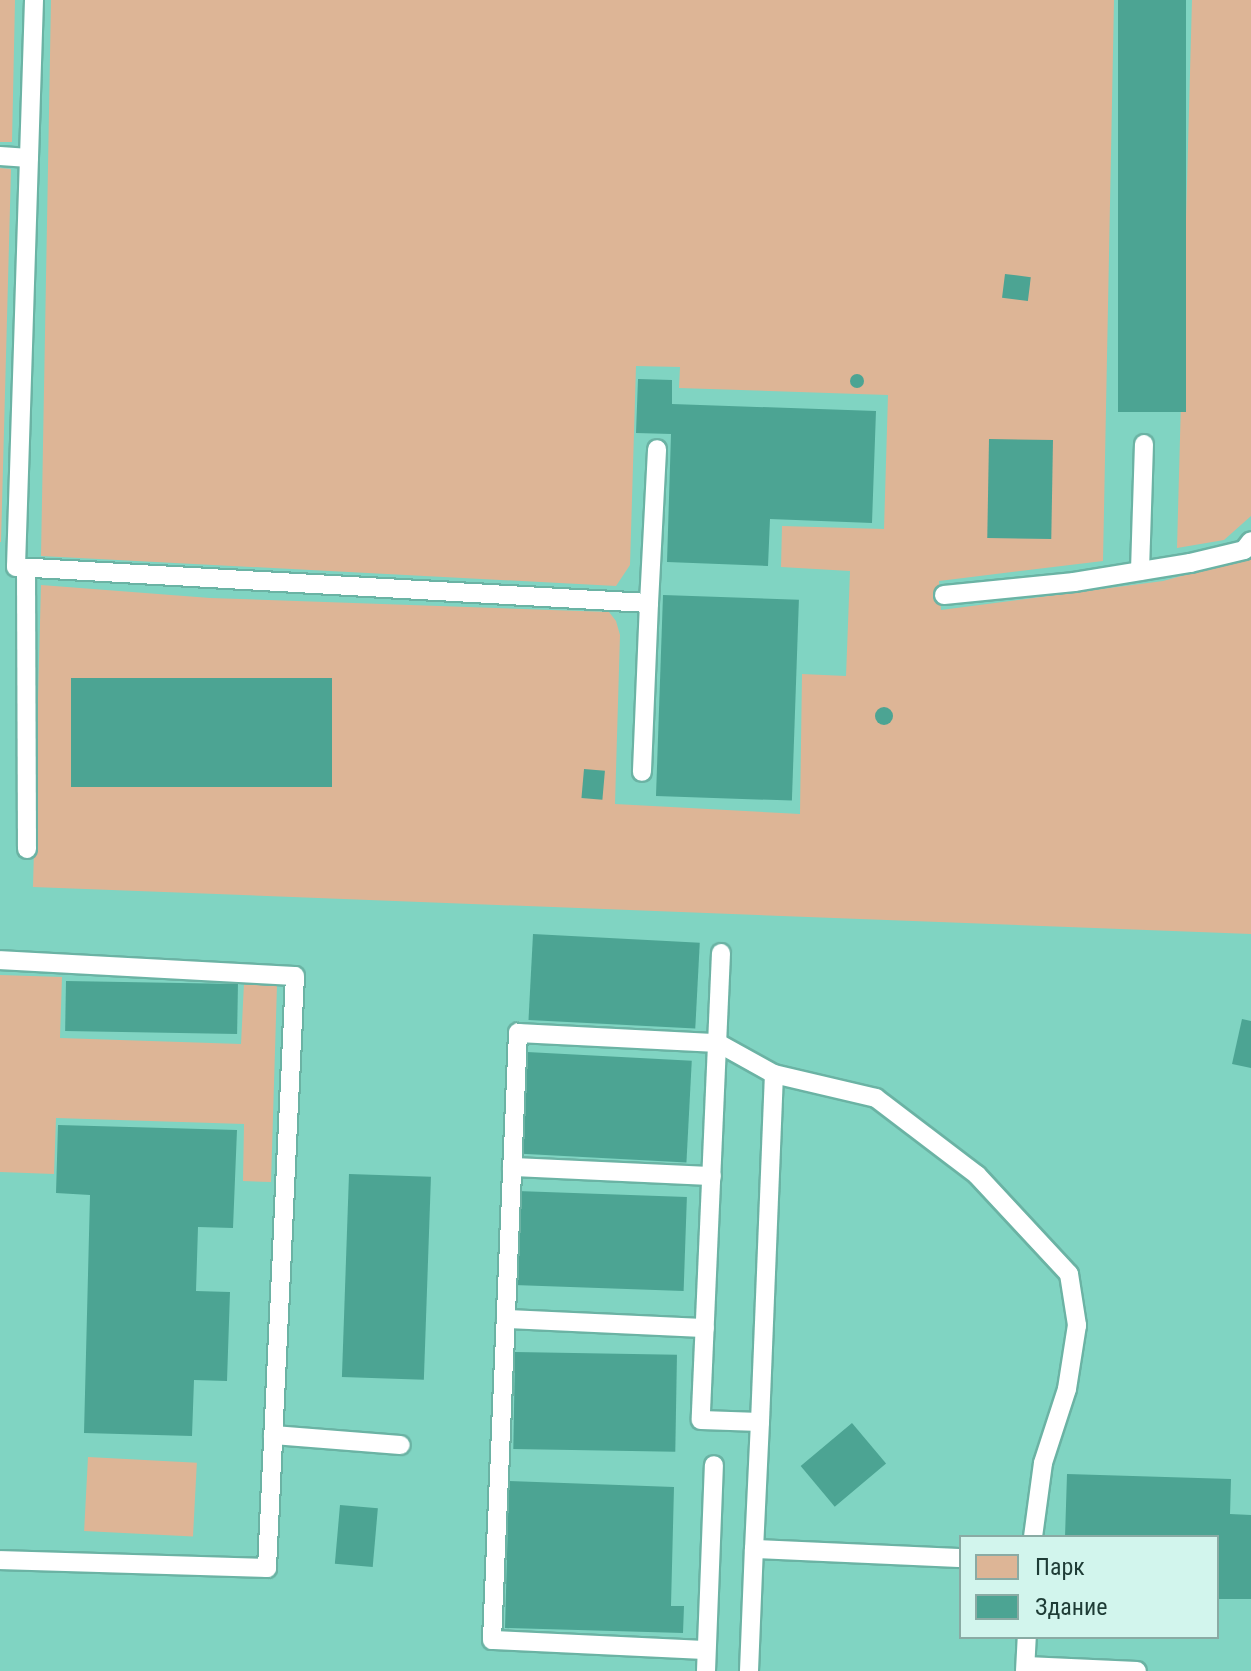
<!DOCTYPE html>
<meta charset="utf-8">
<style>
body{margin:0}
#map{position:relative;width:1251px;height:1671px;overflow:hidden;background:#94ddcc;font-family:"Roboto Condensed",sans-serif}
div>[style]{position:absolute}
.built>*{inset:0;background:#80d4c2}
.green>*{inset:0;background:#ddb596;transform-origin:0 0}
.building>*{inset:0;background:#4ca493;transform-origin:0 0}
.round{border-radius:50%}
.roads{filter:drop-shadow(2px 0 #6bb3a4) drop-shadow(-2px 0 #6bb3a4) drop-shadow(0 2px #6bb3a4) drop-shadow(0 -2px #6bb3a4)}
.service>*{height:18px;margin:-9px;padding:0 9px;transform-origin:9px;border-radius:9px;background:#fff}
span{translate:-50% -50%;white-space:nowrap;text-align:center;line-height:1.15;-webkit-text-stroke:6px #d2f5ed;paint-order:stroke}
.legend{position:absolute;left:959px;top:1535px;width:260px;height:104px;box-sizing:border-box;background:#d2f5ed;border:2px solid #8aaba4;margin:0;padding:10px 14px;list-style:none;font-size:24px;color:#1e3c36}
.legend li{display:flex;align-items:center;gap:16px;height:40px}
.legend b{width:40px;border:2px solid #8aaba4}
</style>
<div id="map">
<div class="built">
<i style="clip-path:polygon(evenodd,0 0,1251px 0,1251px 1671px,0 1671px,0 0,961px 1537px,1217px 1537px,1217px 1637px,961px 1637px,961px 1537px)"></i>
</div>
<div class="green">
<i style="clip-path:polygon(0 0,15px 0,12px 142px,0 142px)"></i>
<i style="clip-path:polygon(51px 0,1114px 0,1103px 561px,939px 581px,941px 610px,1163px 581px,1251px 557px,1251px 934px,33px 887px,41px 585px,210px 598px,609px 612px,616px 621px,620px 635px,615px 804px,800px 814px,802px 674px,846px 676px,850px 571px,781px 567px,782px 526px,884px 529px,888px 395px,679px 388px,680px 367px,636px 366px,630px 565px,616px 586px,41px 556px)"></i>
<i style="clip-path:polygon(1192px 0,1251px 0,1251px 516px,1224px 540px,1177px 548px)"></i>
<i style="clip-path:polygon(0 168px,11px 169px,1px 542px,0 542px)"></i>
<i style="clip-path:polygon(0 975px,62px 977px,60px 1038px,241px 1044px,244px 983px,277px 985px,271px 1182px,243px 1181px,244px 1124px,56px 1118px,54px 1174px,0 1172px)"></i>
<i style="left:88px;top:1457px;width:109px;height:74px;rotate:3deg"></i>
</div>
<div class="building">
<i style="left:1118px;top:0;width:68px;height:412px"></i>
<i style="left:1005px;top:274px;width:26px;height:24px;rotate:7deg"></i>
<i class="round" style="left:850px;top:374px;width:14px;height:14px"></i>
<i style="clip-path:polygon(638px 379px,672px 380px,672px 404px,876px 411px,872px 523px,770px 519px,768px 566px,667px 562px,671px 434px,636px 433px)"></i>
<i style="left:989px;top:439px;width:64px;height:99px;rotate:1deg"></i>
<i style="left:663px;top:595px;width:136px;height:201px;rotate:2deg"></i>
<i style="left:71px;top:678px;width:261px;height:109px"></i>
<i class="round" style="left:875px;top:707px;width:18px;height:18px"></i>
<i style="left:584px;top:769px;width:21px;height:29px;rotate:5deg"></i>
<i style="left:533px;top:934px;width:167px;height:86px;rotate:3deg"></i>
<i style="left:66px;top:981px;width:172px;height:50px;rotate:1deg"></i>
<i style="clip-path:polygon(1242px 1019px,1251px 1021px,1251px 1068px,1232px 1064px)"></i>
<i style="left:527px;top:1052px;width:165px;height:102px;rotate:3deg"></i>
<i style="clip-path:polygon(58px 1125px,237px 1130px,233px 1228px,198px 1227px,196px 1291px,230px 1292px,227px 1381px,194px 1380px,192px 1436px,84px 1433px,90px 1195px,56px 1193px)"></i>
<i style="left:349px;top:1174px;width:82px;height:203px;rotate:2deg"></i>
<i style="left:517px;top:1191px;width:170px;height:94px;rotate:2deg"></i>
<i style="left:515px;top:1352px;width:162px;height:97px;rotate:1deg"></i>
<i style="left:852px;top:1423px;width:53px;height:67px;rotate:50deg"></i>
<i style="clip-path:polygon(1067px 1474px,1231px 1479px,1230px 1514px,1251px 1515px,1251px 1599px,1217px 1599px,1217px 1537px,1065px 1537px)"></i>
<i style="clip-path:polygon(509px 1481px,674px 1487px,671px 1606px,684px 1606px,683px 1633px,505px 1628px)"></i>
<i style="left:340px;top:1505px;width:38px;height:59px;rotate:5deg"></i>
</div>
<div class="roads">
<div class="service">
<i style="left:34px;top:0;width:567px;rotate:91.82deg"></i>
<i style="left:16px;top:567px;width:634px;rotate:3.26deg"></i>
<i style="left:649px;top:603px;width:169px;rotate:92.4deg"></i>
<i style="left:0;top:156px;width:29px;rotate:4deg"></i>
<i style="left:26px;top:568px;width:281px;rotate:89.8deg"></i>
<i style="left:1140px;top:571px;width:127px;rotate:-88.2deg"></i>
<i style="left:944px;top:595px;width:131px;rotate:-5.7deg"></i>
<i style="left:1074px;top:582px;width:118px;rotate:-9.3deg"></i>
<i style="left:1190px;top:563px;width:56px;rotate:-13.5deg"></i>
<i style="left:1244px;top:550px;width:11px;rotate:-52deg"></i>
<i style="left:649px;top:603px;width:154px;rotate:-87deg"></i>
<i style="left:721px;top:953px;width:467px;rotate:92.5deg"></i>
<i style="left:701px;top:1420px;width:59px;rotate:1.9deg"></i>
<i style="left:760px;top:1422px;width:127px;rotate:92.7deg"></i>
<i style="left:0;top:960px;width:295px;rotate:3.1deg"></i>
<i style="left:295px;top:976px;width:593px;rotate:92.71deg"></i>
<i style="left:267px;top:1568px;width:267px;rotate:-178.3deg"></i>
<i style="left:512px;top:1167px;width:200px;rotate:2.6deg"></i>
<i style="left:506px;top:1319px;width:199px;rotate:2.6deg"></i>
<i style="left:760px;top:1422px;width:348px;rotate:-87.7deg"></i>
<i style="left:273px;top:1435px;width:128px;rotate:4.5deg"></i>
<i style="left:706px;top:1650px;width:214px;rotate:-177.3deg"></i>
<i style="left:492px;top:1640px;width:608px;rotate:-87.55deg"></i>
<i style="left:518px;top:1033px;width:200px;rotate:2.9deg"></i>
<i style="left:718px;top:1043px;width:64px;rotate:29deg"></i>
<i style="left:774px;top:1074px;width:105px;rotate:13.2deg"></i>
<i style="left:876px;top:1098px;width:127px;rotate:37.3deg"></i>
<i style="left:977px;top:1175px;width:135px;rotate:47.1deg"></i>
<i style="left:1069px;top:1274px;width:52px;rotate:81.1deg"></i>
<i style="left:1077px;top:1325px;width:65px;rotate:98.9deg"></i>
<i style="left:1067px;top:1389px;width:78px;rotate:108deg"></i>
<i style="left:1043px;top:1463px;width:75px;rotate:97.7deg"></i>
<i style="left:1026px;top:1666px;width:111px;rotate:2.6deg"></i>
<i style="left:706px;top:1671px;width:206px;rotate:-87.8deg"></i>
<i style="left:749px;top:1671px;width:122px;rotate:-87.7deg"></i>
<i style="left:754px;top:1549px;width:207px;rotate:2.5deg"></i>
<i style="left:1025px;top:1671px;width:34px;rotate:-87deg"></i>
</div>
</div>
<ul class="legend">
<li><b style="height:22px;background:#ddb596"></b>Парк</li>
<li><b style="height:22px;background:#4ca493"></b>Здание</li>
</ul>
</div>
